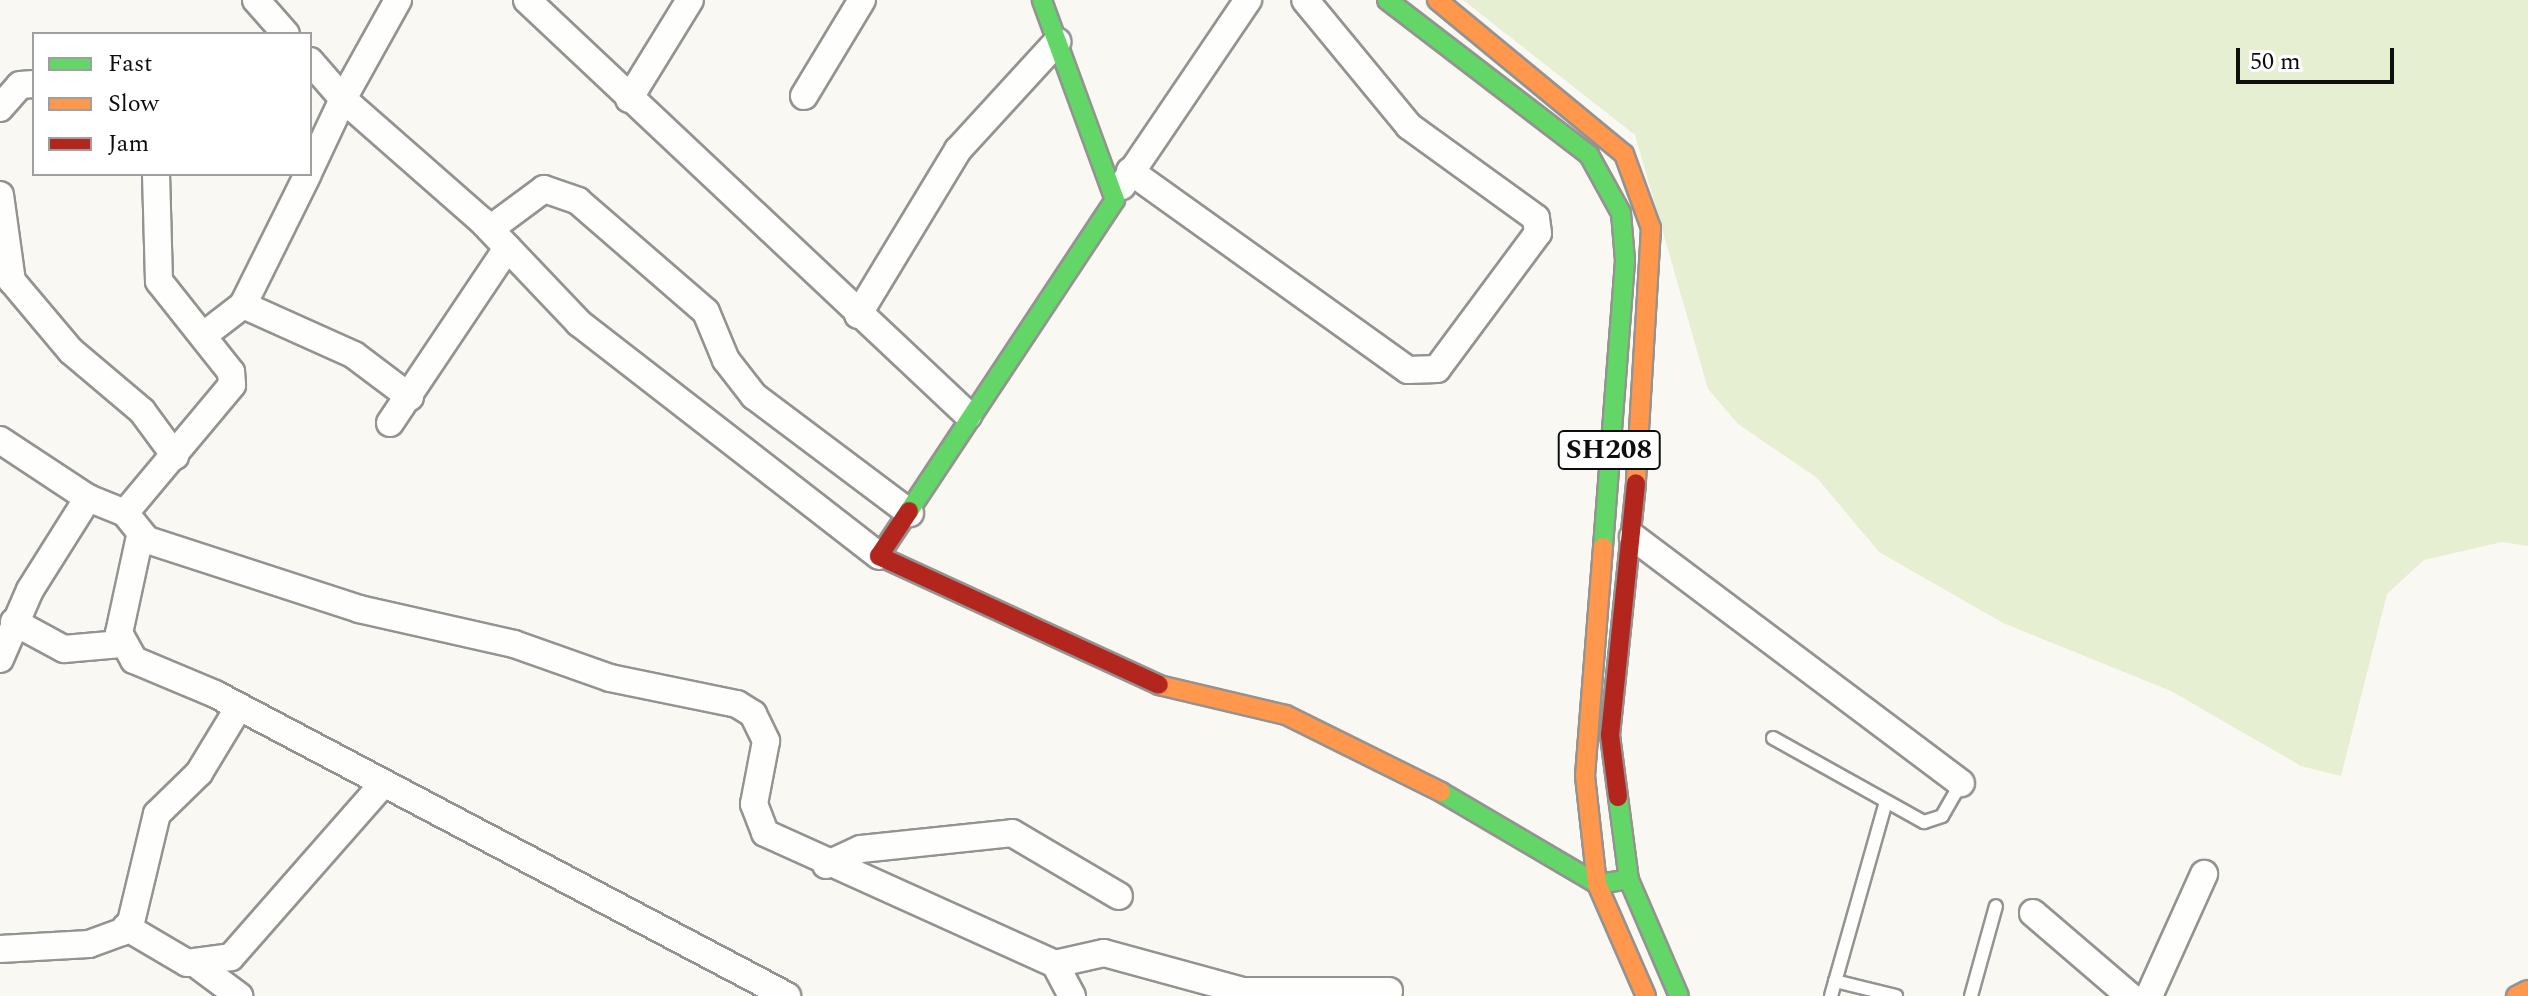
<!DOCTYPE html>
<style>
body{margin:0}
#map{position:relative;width:2528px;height:996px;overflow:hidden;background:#faf8f2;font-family:Spectral,serif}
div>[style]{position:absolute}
.green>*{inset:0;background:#e7efd3}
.roads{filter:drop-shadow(2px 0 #949391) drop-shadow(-2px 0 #949391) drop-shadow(0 2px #949391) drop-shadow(0 -2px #949391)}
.lane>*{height:12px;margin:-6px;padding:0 6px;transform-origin:6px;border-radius:6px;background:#fefefd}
.street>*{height:26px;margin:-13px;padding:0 13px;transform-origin:13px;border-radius:13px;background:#fefefd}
.fast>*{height:18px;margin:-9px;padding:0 9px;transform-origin:9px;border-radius:9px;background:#63d668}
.slow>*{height:18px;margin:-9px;padding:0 9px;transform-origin:9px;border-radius:9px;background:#ff974d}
.jam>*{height:18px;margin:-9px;padding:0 9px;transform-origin:9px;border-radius:9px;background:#b3261e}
span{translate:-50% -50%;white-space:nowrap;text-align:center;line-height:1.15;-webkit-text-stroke:8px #fff;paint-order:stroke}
.shield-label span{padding:2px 6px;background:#fff;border:2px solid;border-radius:6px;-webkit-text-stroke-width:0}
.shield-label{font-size:28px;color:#0e0e0e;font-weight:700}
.legend{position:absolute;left:32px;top:32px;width:280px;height:144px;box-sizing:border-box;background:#fff;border:2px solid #9f9f9f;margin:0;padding:10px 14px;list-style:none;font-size:24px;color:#0e0e0e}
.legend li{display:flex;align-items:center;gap:16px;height:40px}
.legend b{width:40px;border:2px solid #9f9f9f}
.scale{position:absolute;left:2236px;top:48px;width:158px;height:36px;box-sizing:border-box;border:4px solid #0e0e0e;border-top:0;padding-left:10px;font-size:24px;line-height:28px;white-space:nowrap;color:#0e0e0e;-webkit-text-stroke:6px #fff;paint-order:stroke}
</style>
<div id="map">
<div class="green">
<i style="clip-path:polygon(1463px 0,2528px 0,2528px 546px,2502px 542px,2424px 560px,2387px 594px,2341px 776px,2301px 766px,2171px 691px,2003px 623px,1879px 552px,1817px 478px,1738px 424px,1708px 389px,1635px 135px)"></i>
</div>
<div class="roads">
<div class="lane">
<i style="left:1773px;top:738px;width:173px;rotate:29.1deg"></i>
<i style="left:1924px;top:822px;width:19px;rotate:-18deg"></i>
<i style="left:1942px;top:816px;width:38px;rotate:-60deg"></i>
<i style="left:1835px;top:981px;width:63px;rotate:13.8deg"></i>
<i style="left:1831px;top:996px;width:202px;rotate:-74.2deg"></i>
<i style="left:1971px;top:996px;width:93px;rotate:-74.5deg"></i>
</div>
<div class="street">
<i style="left:256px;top:0;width:45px;rotate:48.6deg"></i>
<i style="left:398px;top:0;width:113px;rotate:119.1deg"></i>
<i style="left:343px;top:99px;width:185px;rotate:41.3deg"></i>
<i style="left:482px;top:221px;width:141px;rotate:46.4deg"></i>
<i style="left:579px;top:323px;width:380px;rotate:37.8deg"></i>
<i style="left:527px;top:0;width:606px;rotate:43.26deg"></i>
<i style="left:310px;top:61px;width:50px;rotate:49deg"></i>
<i style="left:343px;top:99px;width:77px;rotate:115.2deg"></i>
<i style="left:804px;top:96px;width:112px;rotate:-58.9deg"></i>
<i style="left:629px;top:99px;width:116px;rotate:-58.4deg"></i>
<i style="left:0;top:108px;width:30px;rotate:-49deg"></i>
<i style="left:20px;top:85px;width:14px;rotate:-4deg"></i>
<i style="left:1130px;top:171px;width:342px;rotate:35.6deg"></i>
<i style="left:1408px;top:370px;width:29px;rotate:-2deg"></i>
<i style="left:1437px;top:369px;width:169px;rotate:-53.4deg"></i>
<i style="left:1538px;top:233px;width:15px;rotate:-98deg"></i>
<i style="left:1536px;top:218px;width:157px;rotate:-144.1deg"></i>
<i style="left:1409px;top:126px;width:163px;rotate:-129.5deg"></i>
<i style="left:1122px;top:186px;width:225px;rotate:-55.9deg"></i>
<i style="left:0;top:195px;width:87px;rotate:82.1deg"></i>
<i style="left:12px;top:281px;width:92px;rotate:49.9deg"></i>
<i style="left:71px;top:351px;width:93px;rotate:40.2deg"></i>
<i style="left:142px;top:411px;width:56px;rotate:53.7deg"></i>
<i style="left:490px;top:229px;width:67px;rotate:-36.5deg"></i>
<i style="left:544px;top:189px;width:36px;rotate:19deg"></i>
<i style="left:578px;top:201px;width:169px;rotate:40.9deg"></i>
<i style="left:706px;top:312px;width:52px;rotate:67.4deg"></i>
<i style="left:726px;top:360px;width:46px;rotate:52.1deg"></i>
<i style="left:754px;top:396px;width:195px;rotate:36.9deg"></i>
<i style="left:243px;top:305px;width:122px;rotate:24.2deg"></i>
<i style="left:354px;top:355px;width:70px;rotate:36.9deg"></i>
<i style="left:858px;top:315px;width:193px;rotate:-58.8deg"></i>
<i style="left:958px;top:150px;width:147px;rotate:-47.5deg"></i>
<i style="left:204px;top:335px;width:49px;rotate:-37.6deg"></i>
<i style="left:243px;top:305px;width:146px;rotate:-63.6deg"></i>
<i style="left:390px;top:423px;width:211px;rotate:-56.2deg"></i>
<i style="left:0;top:440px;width:105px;rotate:33.4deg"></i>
<i style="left:88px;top:498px;width:40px;rotate:22deg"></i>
<i style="left:125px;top:513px;width:35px;rotate:51deg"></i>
<i style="left:147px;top:540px;width:223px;rotate:18deg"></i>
<i style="left:359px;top:609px;width:159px;rotate:12.7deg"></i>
<i style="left:514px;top:644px;width:102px;rotate:19.5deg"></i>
<i style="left:610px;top:678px;width:130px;rotate:11.6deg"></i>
<i style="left:737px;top:704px;width:19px;rotate:32deg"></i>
<i style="left:753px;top:714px;width:30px;rotate:64deg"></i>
<i style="left:766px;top:741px;width:64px;rotate:100.8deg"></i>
<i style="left:754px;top:804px;width:31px;rotate:69deg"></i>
<i style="left:765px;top:833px;width:318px;rotate:24.3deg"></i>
<i style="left:1055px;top:964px;width:36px;rotate:62deg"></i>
<i style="left:125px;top:513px;width:167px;rotate:-50.1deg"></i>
<i style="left:232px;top:385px;width:13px;rotate:-94deg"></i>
<i style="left:231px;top:372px;width:116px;rotate:-128.4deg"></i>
<i style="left:159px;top:281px;width:107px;rotate:-91.6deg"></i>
<i style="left:140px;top:536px;width:99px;rotate:102.2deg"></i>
<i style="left:119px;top:633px;width:31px;rotate:61deg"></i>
<i style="left:134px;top:660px;width:88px;rotate:22.8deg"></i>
<i style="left:215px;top:694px;width:647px;rotate:27.83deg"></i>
<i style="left:1633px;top:537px;width:410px;rotate:36.9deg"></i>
<i style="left:14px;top:622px;width:57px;rotate:28.4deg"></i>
<i style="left:64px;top:649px;width:57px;rotate:-5deg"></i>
<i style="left:0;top:659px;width:75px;rotate:-66.5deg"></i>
<i style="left:30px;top:590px;width:109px;rotate:-57.8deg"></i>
<i style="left:826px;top:865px;width:38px;rotate:-25deg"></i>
<i style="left:861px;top:849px;width:152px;rotate:-6deg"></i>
<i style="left:1012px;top:833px;width:124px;rotate:30.5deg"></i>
<i style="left:2033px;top:913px;width:128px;rotate:40.6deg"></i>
<i style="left:126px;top:927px;width:71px;rotate:30.5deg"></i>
<i style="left:187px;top:963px;width:44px;rotate:-7.8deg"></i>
<i style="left:231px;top:957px;width:230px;rotate:-48.7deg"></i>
<i style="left:0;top:949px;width:89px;rotate:-3.2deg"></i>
<i style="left:89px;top:944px;width:35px;rotate:-20deg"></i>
<i style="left:122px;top:932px;width:13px;rotate:-48deg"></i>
<i style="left:131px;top:922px;width:111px;rotate:-76.5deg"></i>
<i style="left:157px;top:814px;width:59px;rotate:-44.3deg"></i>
<i style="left:199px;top:773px;width:77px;rotate:-58.8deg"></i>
<i style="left:1055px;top:964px;width:50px;rotate:-12.7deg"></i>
<i style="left:1104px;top:953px;width:144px;rotate:15.3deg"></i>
<i style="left:1243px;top:991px;width:146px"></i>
<i style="left:200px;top:967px;width:49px;rotate:36.6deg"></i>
<i style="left:2149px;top:996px;width:134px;rotate:-65.7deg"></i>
</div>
<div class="fast">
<i style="left:1387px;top:0;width:255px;rotate:37.5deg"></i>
<i style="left:1589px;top:155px;width:66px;rotate:61.1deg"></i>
<i style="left:1621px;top:213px;width:48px;rotate:85.2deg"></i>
<i style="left:1625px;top:261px;width:287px;rotate:94.4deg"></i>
<i style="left:909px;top:511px;width:373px;rotate:-56.5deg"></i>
<i style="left:1115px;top:200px;width:213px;rotate:-110.1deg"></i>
<i style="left:1441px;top:792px;width:181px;rotate:30.5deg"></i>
<i style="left:1597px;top:884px;width:22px;rotate:-8deg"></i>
<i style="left:1618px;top:797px;width:84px;rotate:82.5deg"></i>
<i style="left:1629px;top:880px;width:126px;rotate:66.7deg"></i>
</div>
<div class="slow">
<i style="left:1437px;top:0;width:242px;rotate:39.5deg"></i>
<i style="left:1624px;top:154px;width:79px;rotate:70deg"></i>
<i style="left:1651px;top:228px;width:255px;rotate:93.4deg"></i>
<i style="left:1603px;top:547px;width:230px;rotate:94.5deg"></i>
<i style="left:1585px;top:776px;width:109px;rotate:83.7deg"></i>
<i style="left:1597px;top:884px;width:122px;rotate:66.4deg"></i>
<i style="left:1159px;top:685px;width:130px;rotate:13.3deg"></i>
<i style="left:1286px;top:715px;width:173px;rotate:26.4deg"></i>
<i style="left:2516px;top:996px;width:13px;rotate:-27deg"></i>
</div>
<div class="jam">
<i style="left:909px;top:511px;width:54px;rotate:123.7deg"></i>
<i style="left:879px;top:556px;width:308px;rotate:24.7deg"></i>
<i style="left:1618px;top:797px;width:63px;rotate:-97.4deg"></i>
<i style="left:1610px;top:735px;width:253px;rotate:-84.1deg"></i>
</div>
</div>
<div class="shield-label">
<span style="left:1609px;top:450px">SH208</span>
</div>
<ul class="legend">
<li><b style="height:10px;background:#63d668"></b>Fast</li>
<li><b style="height:10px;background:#ff974d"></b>Slow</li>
<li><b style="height:10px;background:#b3261e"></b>Jam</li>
</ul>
<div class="scale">50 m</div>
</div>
